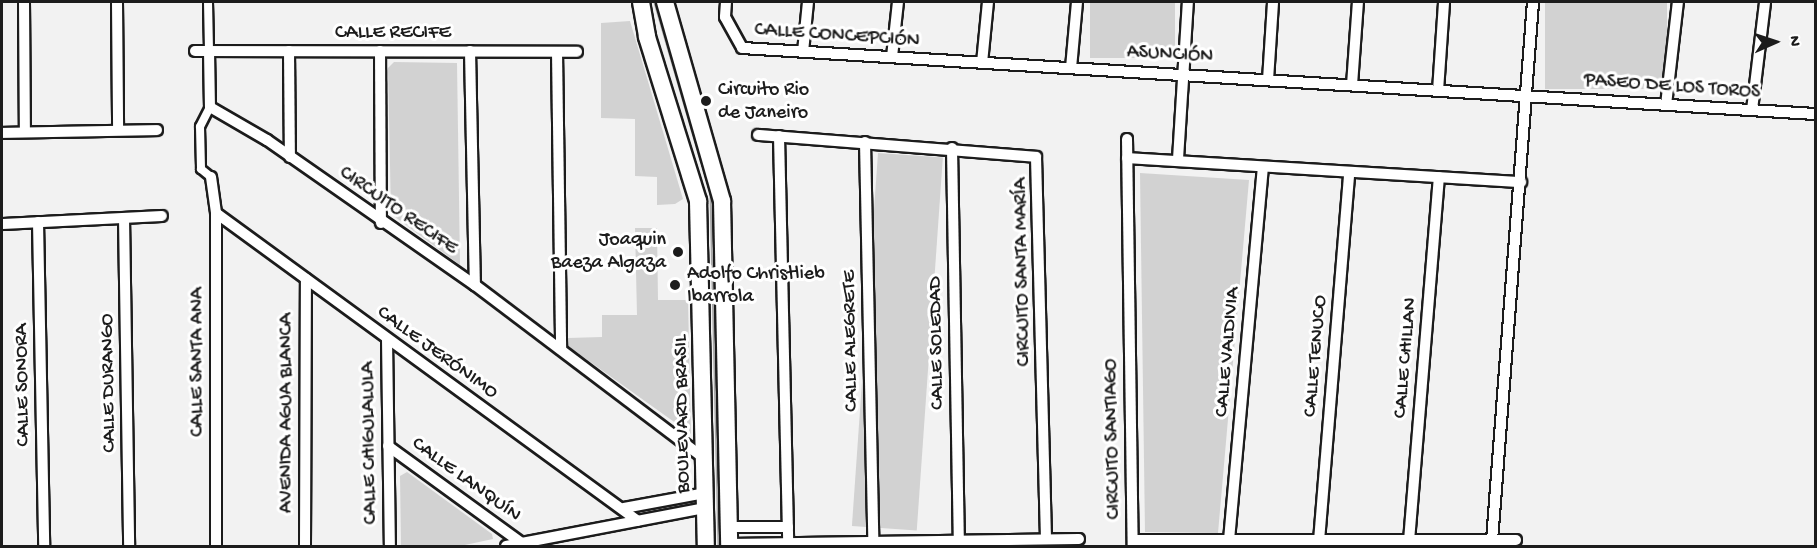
<!DOCTYPE html>
<meta charset="utf-8">
<style>
body{margin:0}
#map{position:relative;width:1817px;height:548px;overflow:hidden;background:#f2f2f2;font-family:"Gochi Hand",sans-serif}
div>[style]{position:absolute}
.green>*{inset:0;background:#d2d2d2;transform-origin:0 0}
.stream>*{height:4.5px;margin:-2.25px;padding:0 2.25px;transform-origin:2.25px;border-radius:2.25px;background:#a8a8a8}
.roads{filter:drop-shadow(2px 0 #1c1c1c) drop-shadow(-2px 0 #1c1c1c) drop-shadow(0 2px #1c1c1c) drop-shadow(0 -2px #1c1c1c)}
.pedestrian>*{height:8px;margin:-4px;padding:0 4px;transform-origin:4px;border-radius:4px;background:#fff}
.minor>*{height:10px;margin:-5px;padding:0 5px;transform-origin:5px;border-radius:5px;background:#fff}
.secondary>*{height:16px;margin:-8px;padding:0 8px;transform-origin:8px;border-radius:8px;background:#fff}
.dots>*{width:16px;height:16px;translate:-50% -50%;box-sizing:border-box;border:3px solid #fff;border-radius:50%}
span{translate:-50% -50%;white-space:nowrap;text-align:center;line-height:1.15;-webkit-text-stroke:6px #fff;paint-order:stroke}
.street-label{font-size:20px;color:#1c1c1c}
.poi-label{font-size:20px;color:#1c1c1c}
.left{translate:0 -50%;text-align:left}
.right{translate:-100% -50%;text-align:right}
.frame{position:absolute;inset:0;border:3px solid #1c1c1c;pointer-events:none}
.north{position:absolute;left:1745px;top:12px;width:60px;height:60px;-webkit-text-stroke:4px #fff;paint-order:stroke;rotate:87deg;font-size:16px;font-weight:700;line-height:24px;text-align:center;color:#1c1c1c}
.north::after{content:'';display:block;margin:auto;width:21px;height:27px;background:#1c1c1c;clip-path:polygon(50% 0,100% 100%,50% 72%,0 100%)}
</style>
<div id="map">
<div class="green">
<i style="left:1090px;top:2px;width:85px;height:56px"></i>
<i style="left:1545px;top:2px;width:122px;height:87px"></i>
<i style="clip-path:polygon(630px 21px,683px 199px,675px 204px,657px 205px,657px 177px,635px 176px,635px 119px,601px 118px,601px 23px)"></i>
<i style="clip-path:polygon(394px 62px,457px 63px,460px 265px,391px 214px,388px 68px)"></i>
<i style="left:878px;top:153px;width:65px;height:374px;rotate:4deg"></i>
<i style="clip-path:polygon(1140px 173px,1249px 180px,1218px 533px,1145px 532px)"></i>
<i style="clip-path:polygon(635px 228px,657px 228px,658px 300px,688px 300px,691px 434px,568px 346px,568px 338px,602px 337px,602px 315px,637px 315px)"></i>
<i style="clip-path:polygon(407px 472px,492px 534px,493px 539px,460px 546px,401px 546px,400px 476px)"></i>
</div>
<div class="stream">
<i style="left:656px;top:2px;width:165px;rotate:73.8deg"></i>
<i style="left:712px;top:194px;width:352px;rotate:88.7deg"></i>
</div>
<div class="roads">
<div class="pedestrian">
<i style="left:208px;top:2px;width:49px;rotate:88.8deg"></i>
<i style="left:210px;top:107px;width:22px;rotate:117deg"></i>
<i style="left:200px;top:127px;width:42px;rotate:88.6deg"></i>
<i style="left:201px;top:169px;width:13px;rotate:39deg"></i>
</div>
<div class="minor">
<i style="left:24px;top:2px;width:130px;rotate:89.6deg"></i>
<i style="left:117px;top:2px;width:127px;rotate:89.5deg"></i>
<i style="left:726px;top:2px;width:15px;rotate:94deg"></i>
<i style="left:725px;top:17px;width:35px;rotate:61deg"></i>
<i style="left:742px;top:48px;width:1076px;rotate:3.52deg"></i>
<i style="left:195px;top:51px;width:382px;rotate:0.1deg"></i>
<i style="left:209px;top:51px;width:56px;rotate:89deg"></i>
<i style="left:210px;top:107px;width:66px;rotate:30.1deg"></i>
<i style="left:267px;top:140px;width:254px;rotate:34.9deg"></i>
<i style="left:475px;top:285px;width:288px;rotate:37.1deg"></i>
<i style="left:289px;top:51px;width:106px;rotate:89.5deg"></i>
<i style="left:380px;top:51px;width:172px;rotate:89.7deg"></i>
<i style="left:470px;top:51px;width:234px;rotate:88.8deg"></i>
<i style="left:557px;top:52px;width:297px;rotate:89.2deg"></i>
<i style="left:803px;top:52px;width:50px;rotate:-84.3deg"></i>
<i style="left:892px;top:57px;width:55px;rotate:-83.8deg"></i>
<i style="left:982px;top:63px;width:61px;rotate:-84.4deg"></i>
<i style="left:1071px;top:68px;width:66px;rotate:-84.8deg"></i>
<i style="left:1268px;top:80px;width:78px;rotate:-86.3deg"></i>
<i style="left:1352px;top:85px;width:83px;rotate:-85.9deg"></i>
<i style="left:1438px;top:91px;width:89px;rotate:-86.1deg"></i>
<i style="left:1666px;top:105px;width:104px;rotate:-83.4deg"></i>
<i style="left:1752px;top:110px;width:109px;rotate:-83.1deg"></i>
<i style="left:2px;top:133px;width:155px;rotate:-1.1deg"></i>
<i style="left:758px;top:135px;width:279px;rotate:4.5deg"></i>
<i style="left:1036px;top:157px;width:381px;rotate:88.5deg"></i>
<i style="left:779px;top:136px;width:407px;rotate:88.7deg"></i>
<i style="left:1127px;top:139px;width:407px;rotate:89.2deg"></i>
<i style="left:865px;top:142px;width:397px;rotate:88.8deg"></i>
<i style="left:952px;top:148px;width:390px;rotate:89deg"></i>
<i style="left:1127px;top:158px;width:395px;rotate:3.5deg"></i>
<i style="left:1178px;top:159px;width:157px;rotate:-86.4deg"></i>
<i style="left:211px;top:177px;width:36px;rotate:82deg"></i>
<i style="left:216px;top:213px;width:333px;rotate:90deg"></i>
<i style="left:216px;top:213px;width:522px;rotate:36.12deg"></i>
<i style="left:124px;top:218px;width:328px;rotate:89.1deg"></i>
<i style="left:38px;top:222px;width:324px;rotate:88.9deg"></i>
<i style="left:2px;top:224px;width:160px;rotate:-2.9deg"></i>
<i style="left:387px;top:339px;width:207px;rotate:89.2deg"></i>
<i style="left:388px;top:446px;width:167px;rotate:36deg"></i>
<i style="left:624px;top:508px;width:82px;rotate:-10.5deg"></i>
<i style="left:728px;top:527px;width:60px"></i>
<i style="left:1133px;top:540px;width:383px"></i>
<i style="left:1229px;top:540px;width:374px;rotate:-84.8deg"></i>
<i style="left:1319px;top:541px;width:369px;rotate:-85.3deg"></i>
<i style="left:1409px;top:541px;width:365px;rotate:-85.3deg"></i>
<i style="left:1492px;top:541px;width:541px;rotate:-85.65deg"></i>
<i style="left:729px;top:544px;width:350px;rotate:-0.8deg"></i>
<i style="left:305px;top:546px;width:267px;rotate:-89.8deg"></i>
<i style="left:506px;top:546px;width:203px;rotate:-10.8deg"></i>
</div>
<div class="secondary">
<i style="left:641px;top:2px;width:36px;rotate:80deg"></i>
<i style="left:647px;top:37px;width:172px;rotate:72.7deg"></i>
<i style="left:698px;top:201px;width:345px;rotate:88.7deg"></i>
<i style="left:665px;top:2px;width:207px;rotate:74deg"></i>
<i style="left:722px;top:201px;width:345px;rotate:88.8deg"></i>
</div>
</div>
<div class="dots">
<i style="left:706px;top:101px;background:#1c1c1c"></i>
<i style="left:678px;top:252px;background:#1c1c1c"></i>
<i style="left:675px;top:285px;background:#1c1c1c"></i>
</div>
<div class="street-label">
<span style="left:393px;top:33px">CALLE RECIFE</span>
<span style="left:837px;top:36px;rotate:4deg">CALLE CONCEPCIÓN</span>
<span style="left:1170px;top:55px;rotate:3deg">ASUNCIÓN</span>
<span style="left:1672px;top:87px;rotate:4deg">PASEO DE LOS TOROS</span>
<span style="left:398px;top:211px;rotate:35deg">CIRCUITO RECIFE</span>
<span style="left:1023px;top:272px;rotate:-91deg">CIRCUITO SANTA MARÍA</span>
<span style="left:851px;top:341px;rotate:-91deg">CALLE ALEGRETE</span>
<span style="left:937px;top:343px;rotate:-91deg">CALLE SOLEDAD</span>
<span style="left:1228px;top:352px;rotate:-85deg">CALLE VALDIVIA</span>
<span style="left:437px;top:353px;rotate:36deg">CALLE JERÓNIMO</span>
<span style="left:1316px;top:356px;rotate:-85deg">CALLE TENUCO</span>
<span style="left:1406px;top:358px;rotate:-85deg">CALLE CHILLAN</span>
<span style="left:198px;top:362px;rotate:-90deg">CALLE SANTA ANA</span>
<span style="left:109px;top:383px;rotate:-91deg">CALLE DURANGO</span>
<span style="left:23px;top:385px;rotate:-91deg">CALLE SONORA</span>
<span style="left:287px;top:413px;rotate:-90deg">AVENIDA AGUA BLANCA</span>
<span style="left:683px;top:414px;rotate:-91deg">BOULEVARD BRASIL</span>
<span style="left:1113px;top:439px;rotate:-91deg">CIRCUITO SANTIAGO</span>
<span style="left:370px;top:443px;rotate:-91deg">CALLE CHIGULALULA</span>
<span style="left:466px;top:480px;rotate:36deg">CALLE LANQUÍN</span>
</div>
<div class="poi-label">
<span class="left" style="left:718px;top:102px">Circuito Rio<br>de Janeiro</span>
<span class="right" style="left:666px;top:252px">Joaquin<br>Baeza Algaza</span>
<span class="left" style="left:687px;top:286px">Adolfo Christlieb<br>Ibarrola</span>
</div>
<div class="frame"></div>
<div class="north">N</div>
</div>
